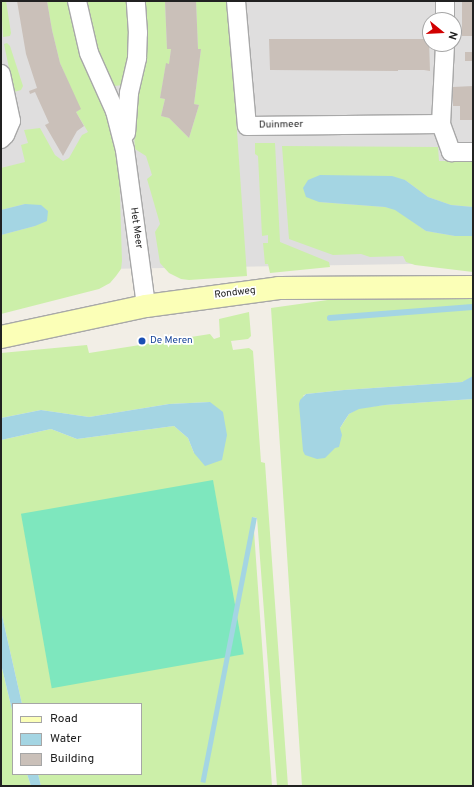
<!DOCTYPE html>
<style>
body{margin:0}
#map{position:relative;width:474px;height:787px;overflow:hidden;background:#f2eee6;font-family:Overpass,sans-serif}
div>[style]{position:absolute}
.residential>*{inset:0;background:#dfdede}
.grass>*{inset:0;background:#ccefa9}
.pitch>*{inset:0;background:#7ee7be;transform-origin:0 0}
.water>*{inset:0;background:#a4d5e3;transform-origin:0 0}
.stream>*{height:6px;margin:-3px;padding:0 3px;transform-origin:3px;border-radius:3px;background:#a4d5e3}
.building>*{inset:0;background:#cac0b9;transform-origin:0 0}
.roads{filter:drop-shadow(1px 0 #a8a8a8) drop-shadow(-1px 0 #a8a8a8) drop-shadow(0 1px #a8a8a8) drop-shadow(0 -1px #a8a8a8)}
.street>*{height:18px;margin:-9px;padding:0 9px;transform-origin:9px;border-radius:9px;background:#fff}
.secondary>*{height:22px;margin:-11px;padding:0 11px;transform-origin:11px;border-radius:11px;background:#fbffb7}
.dots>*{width:11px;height:11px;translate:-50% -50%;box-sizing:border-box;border:2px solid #fff;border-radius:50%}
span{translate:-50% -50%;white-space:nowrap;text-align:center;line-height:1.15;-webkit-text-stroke:3.5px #fff;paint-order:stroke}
.street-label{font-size:10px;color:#212121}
.transit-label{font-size:10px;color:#164399}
.left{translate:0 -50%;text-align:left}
.frame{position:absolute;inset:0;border:2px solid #212121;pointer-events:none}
.legend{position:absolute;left:12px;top:703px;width:130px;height:72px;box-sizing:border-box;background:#fff;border:1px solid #a6a6a6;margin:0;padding:5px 7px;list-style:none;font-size:12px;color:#212121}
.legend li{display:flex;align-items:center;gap:8px;height:20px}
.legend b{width:20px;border:1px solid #a6a6a6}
.north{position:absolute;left:422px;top:12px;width:40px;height:40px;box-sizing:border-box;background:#fff;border:1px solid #a6a6a6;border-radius:50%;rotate:108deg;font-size:11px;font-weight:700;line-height:16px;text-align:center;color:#212121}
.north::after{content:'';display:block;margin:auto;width:14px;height:18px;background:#d10001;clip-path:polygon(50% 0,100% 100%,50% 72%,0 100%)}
</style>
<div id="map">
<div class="residential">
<i style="clip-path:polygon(evenodd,1px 1px,473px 1px,473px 263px,103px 269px,1px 300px,1px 1px,430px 20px,454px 20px,454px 44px,430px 44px,430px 20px)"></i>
</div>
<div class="grass">
<i style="clip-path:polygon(1px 1px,6px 1px,11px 33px,10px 36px,3px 37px)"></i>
<i style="clip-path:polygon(47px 1px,72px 1px,109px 107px,119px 166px,122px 261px,121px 269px,116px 276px,110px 283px,99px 289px,1px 314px,1px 235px,35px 226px,25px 204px,1px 210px,1px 168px,25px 162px,21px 145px,28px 143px,24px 130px,40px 128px,55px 155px,63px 161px,69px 158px,82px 135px,88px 132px,76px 112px,80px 109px,60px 63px,52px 30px)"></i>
<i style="clip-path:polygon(84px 1px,131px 1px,133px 40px,122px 85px,115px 86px,111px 85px,99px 62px)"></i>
<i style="clip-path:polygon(141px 1px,165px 1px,167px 49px,171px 49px,169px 64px,166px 64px,160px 98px,165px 99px,161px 116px,169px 118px,189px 138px,199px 105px,194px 104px,201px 49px,198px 49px,196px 1px,228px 1px,247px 276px,189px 280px,181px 279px,169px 273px,160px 263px,155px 232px,160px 224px,147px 179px,152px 175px,146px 156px,135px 149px,132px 105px)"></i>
<i style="clip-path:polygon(7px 43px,10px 46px,23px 86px,21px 90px,14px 92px,4px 44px)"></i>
<i style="clip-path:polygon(255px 143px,275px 143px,280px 242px,329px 262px,330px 267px,270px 273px,268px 264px,265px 264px,263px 243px,268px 243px,268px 235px,262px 236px,258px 156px,255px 154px)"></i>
<i style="clip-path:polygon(282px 146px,438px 147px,439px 161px,473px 161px,473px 207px,451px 205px,428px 197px,405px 180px,319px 202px,385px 207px,395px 209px,426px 231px,455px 236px,473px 236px,473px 272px,415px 265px,406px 262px,403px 256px,370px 257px,361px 254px,333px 255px,289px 239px)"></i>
<i style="clip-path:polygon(473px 295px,473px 376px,470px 379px,462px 382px,344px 390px,306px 394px,303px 396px,340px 428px,349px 414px,359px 408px,384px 405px,473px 399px,473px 786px,302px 786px,271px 308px,349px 297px)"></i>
<i style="clip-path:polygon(249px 312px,251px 336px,248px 339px,231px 341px,233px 350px,249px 348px,253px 351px,261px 462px,265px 463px,288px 786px,277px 786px,257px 518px,253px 517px,272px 786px,41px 786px,38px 774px,141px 774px,141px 704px,22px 704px,1px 611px,1px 440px,51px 429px,77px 439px,174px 426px,188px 438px,194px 453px,210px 402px,169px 404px,89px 417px,41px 410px,1px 418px,1px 353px,87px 345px,89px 353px,210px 334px,214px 339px,220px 337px,219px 319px)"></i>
<i style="clip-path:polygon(1px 664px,13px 714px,13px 774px,27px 774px,31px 786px,1px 786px)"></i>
</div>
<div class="pitch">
<i style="left:213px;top:480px;width:177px;height:195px;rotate:80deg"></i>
</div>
<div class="water">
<i style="clip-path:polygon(320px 175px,392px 176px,405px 180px,428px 197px,451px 205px,473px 207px,473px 236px,455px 236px,426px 231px,395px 210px,385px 207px,319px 202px,306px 197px,303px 188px,308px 180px)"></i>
<i style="clip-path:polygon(25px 204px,41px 205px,48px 211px,47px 221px,35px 226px,1px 235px,1px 210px)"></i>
<i style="clip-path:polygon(473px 376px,473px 399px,385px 405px,359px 409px,349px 414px,345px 420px,340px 428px,342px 435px,339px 447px,335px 448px,325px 458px,317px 459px,305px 455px,303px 451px,299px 404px,300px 400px,306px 394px,344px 390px,462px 382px)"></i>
<i style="clip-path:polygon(210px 402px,223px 412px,227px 435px,222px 460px,205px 466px,194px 453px,188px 438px,174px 426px,77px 439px,51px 429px,1px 440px,1px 418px,41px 410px,89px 417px,169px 404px)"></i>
<i style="left:252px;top:517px;width:5px;height:270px;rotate:11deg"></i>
<i style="clip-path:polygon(1px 611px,22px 704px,13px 704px,13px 714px,1px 664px)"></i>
<i style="clip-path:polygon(27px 774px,38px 774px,41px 786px,31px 786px)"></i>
</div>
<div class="stream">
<i style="left:330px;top:318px;width:143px;rotate:-4.4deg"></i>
</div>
<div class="building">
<i style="clip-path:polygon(17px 1px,47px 1px,52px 30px,60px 63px,81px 109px,76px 112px,84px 126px,77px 131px,63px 156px,45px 125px,49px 123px,35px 92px,30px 94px,29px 91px,37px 88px,26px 54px)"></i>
<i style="clip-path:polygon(165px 1px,196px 1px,198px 49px,201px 49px,194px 104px,199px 105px,189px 138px,169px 118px,161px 116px,165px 99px,160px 98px,166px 63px,169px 64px,171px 49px,167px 49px)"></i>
<i style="left:462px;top:1px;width:11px;height:35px"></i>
<i style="clip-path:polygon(269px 39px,429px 39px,430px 71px,424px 70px,398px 70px,398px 71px,270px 70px)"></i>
<i style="left:473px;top:52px;width:9px;height:8px;rotate:90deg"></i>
<i style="clip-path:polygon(473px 86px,473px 120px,460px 120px,460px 106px,453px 106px,453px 87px)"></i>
</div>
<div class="roads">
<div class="street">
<i style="left:77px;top:1px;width:53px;rotate:77deg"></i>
<i style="left:89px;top:53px;width:64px;rotate:65.9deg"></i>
<i style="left:115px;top:111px;width:40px;rotate:75.6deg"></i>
<i style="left:125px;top:150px;width:157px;rotate:82.3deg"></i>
<i style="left:236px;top:1px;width:125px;rotate:85deg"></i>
<i style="left:247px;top:126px;width:194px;rotate:-0.6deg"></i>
<i style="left:441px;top:124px;width:30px;rotate:70deg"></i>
<i style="left:451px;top:152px;width:22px"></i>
<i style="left:445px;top:1px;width:19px;rotate:90deg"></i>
<i style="left:1px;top:74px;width:48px;rotate:78deg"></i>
<i style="left:11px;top:121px;width:15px;rotate:113deg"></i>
<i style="left:5px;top:135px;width:6px;rotate:135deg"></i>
<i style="left:441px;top:124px;width:80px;rotate:-87.1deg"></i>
<i style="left:126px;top:133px;width:40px;rotate:-85.7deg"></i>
<i style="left:129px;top:93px;width:36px;rotate:-77deg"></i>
<i style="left:137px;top:58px;width:25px;rotate:-88deg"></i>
<i style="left:138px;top:33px;width:32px;rotate:-94deg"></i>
</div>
<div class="secondary">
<i style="left:1px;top:337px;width:148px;rotate:-12.1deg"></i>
<i style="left:146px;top:306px;width:134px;rotate:-7.7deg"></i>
<i style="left:279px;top:288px;width:194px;rotate:-0.3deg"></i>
</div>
</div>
<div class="dots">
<i style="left:142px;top:341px;background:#1a4fb4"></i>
</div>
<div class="street-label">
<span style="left:281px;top:125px;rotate:-1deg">Duinmeer</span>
<span style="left:136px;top:228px;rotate:82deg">Het Meer</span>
<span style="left:235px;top:293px;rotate:-7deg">Rondweg</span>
</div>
<div class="transit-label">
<span class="left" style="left:150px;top:341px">De Meren</span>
</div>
<div class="frame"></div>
<ul class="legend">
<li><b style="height:5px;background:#fbffb7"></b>Road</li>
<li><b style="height:11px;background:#a4d5e3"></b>Water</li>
<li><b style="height:11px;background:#cac0b9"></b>Building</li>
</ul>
<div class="north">N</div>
</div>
